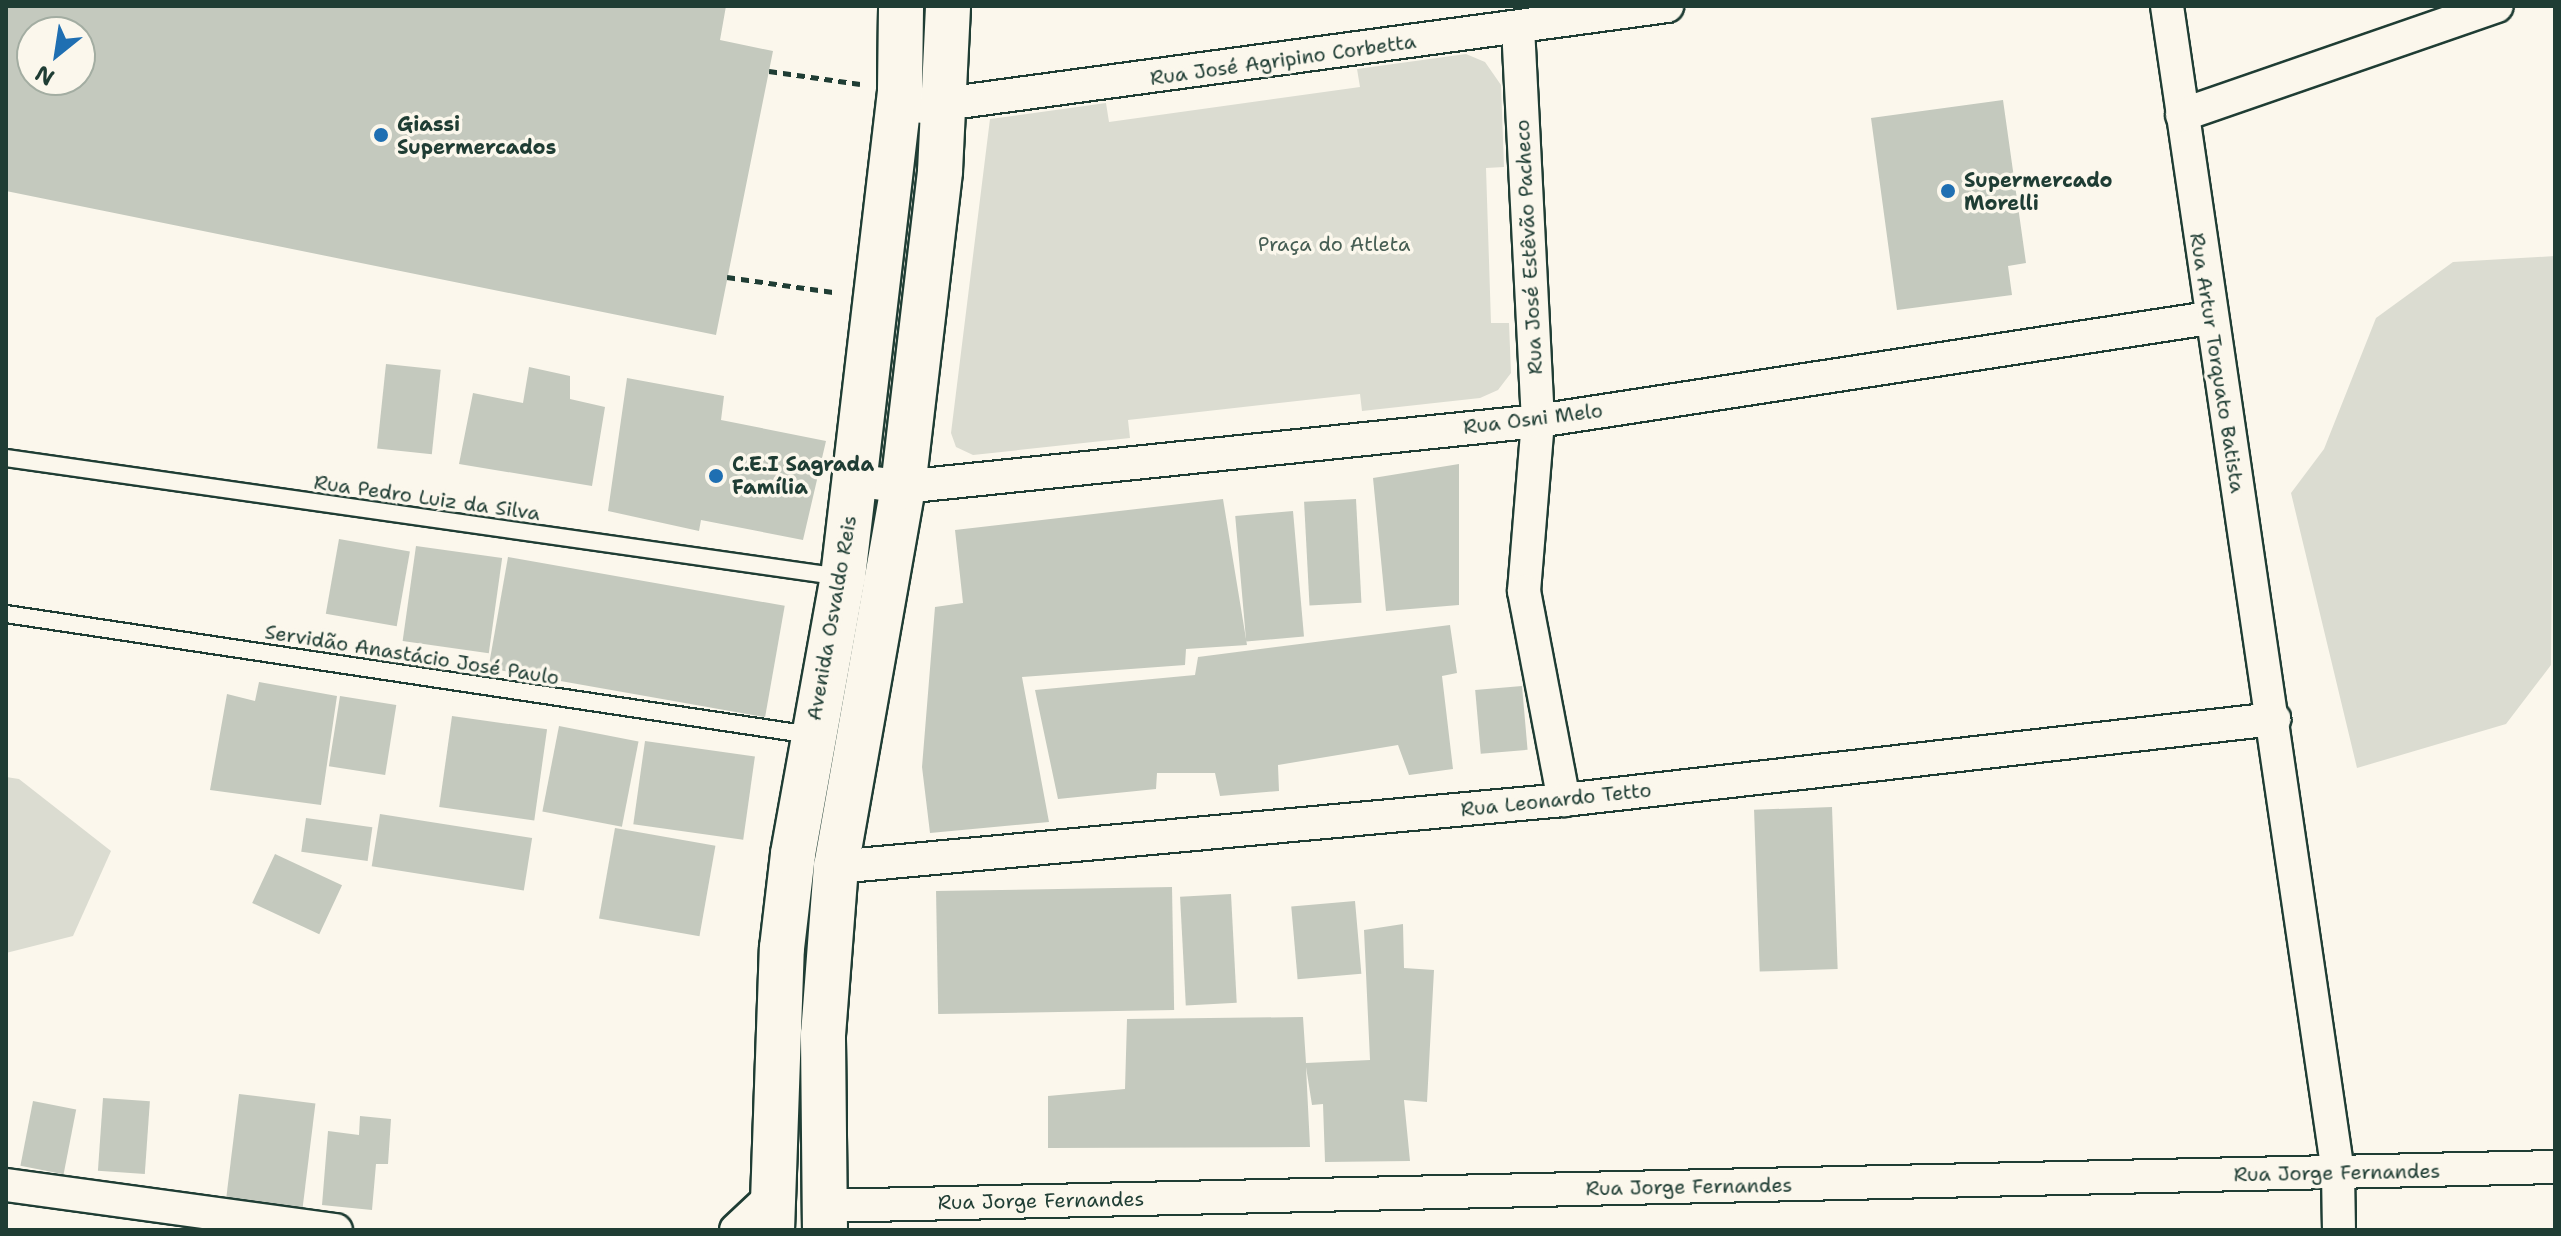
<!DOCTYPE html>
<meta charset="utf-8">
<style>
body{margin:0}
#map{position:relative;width:2561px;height:1236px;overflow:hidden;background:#fbf7ec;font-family:"Shantell Sans",sans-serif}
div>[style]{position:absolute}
.green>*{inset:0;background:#dbdcd1}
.building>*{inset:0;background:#c4c9be;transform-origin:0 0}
.path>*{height:5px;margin-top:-2.5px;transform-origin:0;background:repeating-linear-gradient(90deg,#1f3d34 0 8px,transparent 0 14px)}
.roads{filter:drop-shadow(2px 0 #1f3d34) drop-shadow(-2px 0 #1f3d34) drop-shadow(0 2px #1f3d34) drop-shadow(0 -2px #1f3d34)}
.service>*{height:16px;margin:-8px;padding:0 8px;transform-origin:8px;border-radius:8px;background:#fbf7ec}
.minor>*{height:32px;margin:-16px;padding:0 16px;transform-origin:16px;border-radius:16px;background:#fbf7ec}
.primary>*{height:44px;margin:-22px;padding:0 22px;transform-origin:22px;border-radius:22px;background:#fbf7ec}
.dots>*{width:22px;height:22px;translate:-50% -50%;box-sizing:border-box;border:4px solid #fbf7ec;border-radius:50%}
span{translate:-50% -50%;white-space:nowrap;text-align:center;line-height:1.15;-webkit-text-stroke:7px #fbf7ec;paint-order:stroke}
.street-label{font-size:20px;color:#1f3d34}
.poi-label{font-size:20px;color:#1f3d34;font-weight:700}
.left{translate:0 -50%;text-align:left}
.park-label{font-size:20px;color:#455d53}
.frame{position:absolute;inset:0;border:8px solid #1f3d34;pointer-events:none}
.north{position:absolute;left:16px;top:16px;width:80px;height:80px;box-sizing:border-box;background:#fbf7ec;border:2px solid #a3ada2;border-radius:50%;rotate:210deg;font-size:22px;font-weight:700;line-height:32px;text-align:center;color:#1f3d34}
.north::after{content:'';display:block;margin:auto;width:28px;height:36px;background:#1f6fb2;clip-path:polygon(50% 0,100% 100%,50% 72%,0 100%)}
</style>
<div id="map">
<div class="green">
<i style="clip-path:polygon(1466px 54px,1485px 62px,1501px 85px,1504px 167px,1486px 168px,1491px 323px,1509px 323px,1511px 373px,1498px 390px,1480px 398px,1362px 411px,1360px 394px,1128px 420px,1130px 438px,973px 455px,956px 447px,951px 433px,990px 119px,1106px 103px,1109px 122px,1360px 87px,1357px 69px)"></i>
<i style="clip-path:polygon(2555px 256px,2551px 665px,2506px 724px,2357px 768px,2291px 493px,2324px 449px,2376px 318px,2453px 262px)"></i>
<i style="clip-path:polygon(6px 777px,19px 779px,111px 851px,73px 936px,6px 953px)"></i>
</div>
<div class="building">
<i style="clip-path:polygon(evenodd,6px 6px,726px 6px,720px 40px,773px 51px,716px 335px,6px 191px,6px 6px,32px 32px,80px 32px,80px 80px,32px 80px,32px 32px)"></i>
<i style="clip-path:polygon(2003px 100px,2026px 263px,2008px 266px,2012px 295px,1897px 310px,1871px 118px)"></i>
<i style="left:386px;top:364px;width:55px;height:85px;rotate:6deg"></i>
<i style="clip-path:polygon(529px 367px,570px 376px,570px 399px,605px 407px,592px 486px,459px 464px,473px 393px,523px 403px)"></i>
<i style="clip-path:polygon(627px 378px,724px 396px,721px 420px,826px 441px,803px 540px,701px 520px,699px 531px,608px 511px)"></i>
<i style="clip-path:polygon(1459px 464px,1459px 605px,1386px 611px,1373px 478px)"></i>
<i style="clip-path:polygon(1223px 499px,1247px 645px,1186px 649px,1185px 665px,1022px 677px,1049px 822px,930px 833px,922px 767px,935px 607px,963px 603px,955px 530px)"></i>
<i style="left:1356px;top:499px;width:104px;height:52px;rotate:87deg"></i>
<i style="left:1293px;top:511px;width:126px;height:58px;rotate:85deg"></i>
<i style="left:339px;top:539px;width:72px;height:76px;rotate:10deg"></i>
<i style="left:416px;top:546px;width:87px;height:96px;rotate:8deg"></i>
<i style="left:508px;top:557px;width:281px;height:113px;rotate:10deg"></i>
<i style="clip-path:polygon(1450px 625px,1457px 673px,1442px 676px,1453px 769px,1409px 775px,1398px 745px,1278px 765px,1279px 791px,1220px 796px,1215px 773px,1157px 773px,1156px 789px,1058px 799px,1035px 690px,1195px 675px,1198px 657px)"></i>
<i style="clip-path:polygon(259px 682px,337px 696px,321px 805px,210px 790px,227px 694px,255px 701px)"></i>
<i style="left:1522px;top:686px;width:64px;height:47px;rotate:85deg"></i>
<i style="left:340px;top:696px;width:57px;height:71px;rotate:9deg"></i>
<i style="left:452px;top:716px;width:96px;height:92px;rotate:8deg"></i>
<i style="left:559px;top:726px;width:81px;height:87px;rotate:11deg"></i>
<i style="left:645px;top:741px;width:111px;height:84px;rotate:8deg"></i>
<i style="left:1832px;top:807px;width:162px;height:78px;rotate:88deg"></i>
<i style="left:380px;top:814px;width:154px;height:53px;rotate:9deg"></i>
<i style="left:306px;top:818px;width:67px;height:34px;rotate:8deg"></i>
<i style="left:615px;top:828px;width:102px;height:92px;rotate:10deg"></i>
<i style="left:275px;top:854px;width:74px;height:54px;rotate:25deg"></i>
<i style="left:1172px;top:887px;width:123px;height:236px;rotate:89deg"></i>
<i style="left:1231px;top:894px;width:109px;height:51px;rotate:87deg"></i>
<i style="left:1355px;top:901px;width:73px;height:64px;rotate:85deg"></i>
<i style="clip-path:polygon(1403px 924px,1404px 968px,1434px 970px,1427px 1102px,1404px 1100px,1410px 1161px,1325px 1162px,1323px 1104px,1312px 1105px,1306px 1067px,1310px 1147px,1048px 1148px,1048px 1096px,1125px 1089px,1127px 1019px,1303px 1017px,1306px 1063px,1370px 1060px,1364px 930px)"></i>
<i style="left:239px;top:1094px;width:77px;height:110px;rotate:7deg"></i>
<i style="left:103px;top:1098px;width:47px;height:73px;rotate:4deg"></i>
<i style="left:33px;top:1101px;width:44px;height:66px;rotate:11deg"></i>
<i style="clip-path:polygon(360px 1116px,391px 1119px,388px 1164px,376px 1164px,372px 1210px,322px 1205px,328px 1131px,359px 1135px)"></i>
</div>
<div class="path">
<i style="left:769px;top:71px;width:92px;rotate:8.1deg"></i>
<i style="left:727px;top:277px;width:107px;rotate:8.1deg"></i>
</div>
<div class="roads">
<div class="service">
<i style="left:6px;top:458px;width:843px;rotate:8.11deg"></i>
<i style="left:6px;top:614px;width:814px;rotate:8.55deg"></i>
</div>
<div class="minor">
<i style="left:2167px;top:6px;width:1179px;rotate:81.66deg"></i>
<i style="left:2338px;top:1173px;width:57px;rotate:89deg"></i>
<i style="left:1518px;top:27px;width:395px;rotate:87.1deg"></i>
<i style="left:1538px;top:421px;width:171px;rotate:94.7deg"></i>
<i style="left:1524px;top:591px;width:213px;rotate:79.2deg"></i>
<i style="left:922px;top:107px;width:752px;rotate:-7.72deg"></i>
<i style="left:2182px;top:115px;width:333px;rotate:-19.1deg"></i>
<i style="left:855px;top:480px;width:49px;rotate:8.3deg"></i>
<i style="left:903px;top:487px;width:638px;rotate:-5.93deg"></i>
<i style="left:1538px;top:421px;width:679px;rotate:-8.73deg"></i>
<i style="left:836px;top:867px;width:731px;rotate:-5.26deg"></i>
<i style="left:1564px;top:800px;width:715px;rotate:-6.51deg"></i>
<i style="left:6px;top:1185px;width:333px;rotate:7.8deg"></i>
<i style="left:824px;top:1206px;width:1731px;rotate:-1.29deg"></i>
<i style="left:736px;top:1230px;width:48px;rotate:-43.3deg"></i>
</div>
<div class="primary">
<i style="left:772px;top:1230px;width:282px;rotate:-88deg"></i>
<i style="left:782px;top:948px;width:95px;rotate:-83.3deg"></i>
<i style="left:793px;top:854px;width:281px;rotate:-79.8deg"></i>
<i style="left:843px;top:577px;width:490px;rotate:-83.3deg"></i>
<i style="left:900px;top:90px;width:84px;rotate:-89.3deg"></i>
<i style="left:825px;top:1230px;width:195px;rotate:-90.6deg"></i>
<i style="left:823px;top:1035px;width:169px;rotate:-85.6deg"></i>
<i style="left:836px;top:867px;width:386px;rotate:-80deg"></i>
<i style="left:903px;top:487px;width:318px;rotate:-83.3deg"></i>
<i style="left:940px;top:171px;width:165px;rotate:-87.2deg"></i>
</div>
</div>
<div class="dots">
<i style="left:381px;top:135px;background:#1f6fb2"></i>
<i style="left:1948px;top:191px;background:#1f6fb2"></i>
<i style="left:716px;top:476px;background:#1f6fb2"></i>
</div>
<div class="street-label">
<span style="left:1283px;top:60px;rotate:-8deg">Rua José Agripino Corbetta</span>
<span style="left:1529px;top:247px;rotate:-93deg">Rua José Estêvão Pacheco</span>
<span style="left:2217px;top:363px;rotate:81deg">Rua Artur Torquato Batista</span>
<span style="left:1533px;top:419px;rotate:-7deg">Rua Osni Melo</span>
<span style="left:427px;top:498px;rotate:8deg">Rua Pedro Luiz da Silva</span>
<span style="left:832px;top:618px;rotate:-80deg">Avenida Osvaldo Reis</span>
<span style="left:412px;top:655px;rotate:9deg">Servidão Anastácio José Paulo</span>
<span style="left:1556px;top:800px;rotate:-6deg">Rua Leonardo Tetto</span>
<span style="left:2337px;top:1173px;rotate:-1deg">Rua Jorge Fernandes</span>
<span style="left:1689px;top:1187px;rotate:-1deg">Rua Jorge Fernandes</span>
<span style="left:1041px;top:1201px;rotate:-1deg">Rua Jorge Fernandes</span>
</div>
<div class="poi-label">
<span class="left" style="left:397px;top:136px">Giassi<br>Supermercados</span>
<span class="left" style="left:1964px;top:192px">Supermercado<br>Morelli</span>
<span class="left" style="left:732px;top:476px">C.E.I Sagrada<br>Família</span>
</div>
<div class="park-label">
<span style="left:1334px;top:244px">Praça do Atleta</span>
</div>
<div class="frame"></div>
<div class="north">N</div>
</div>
